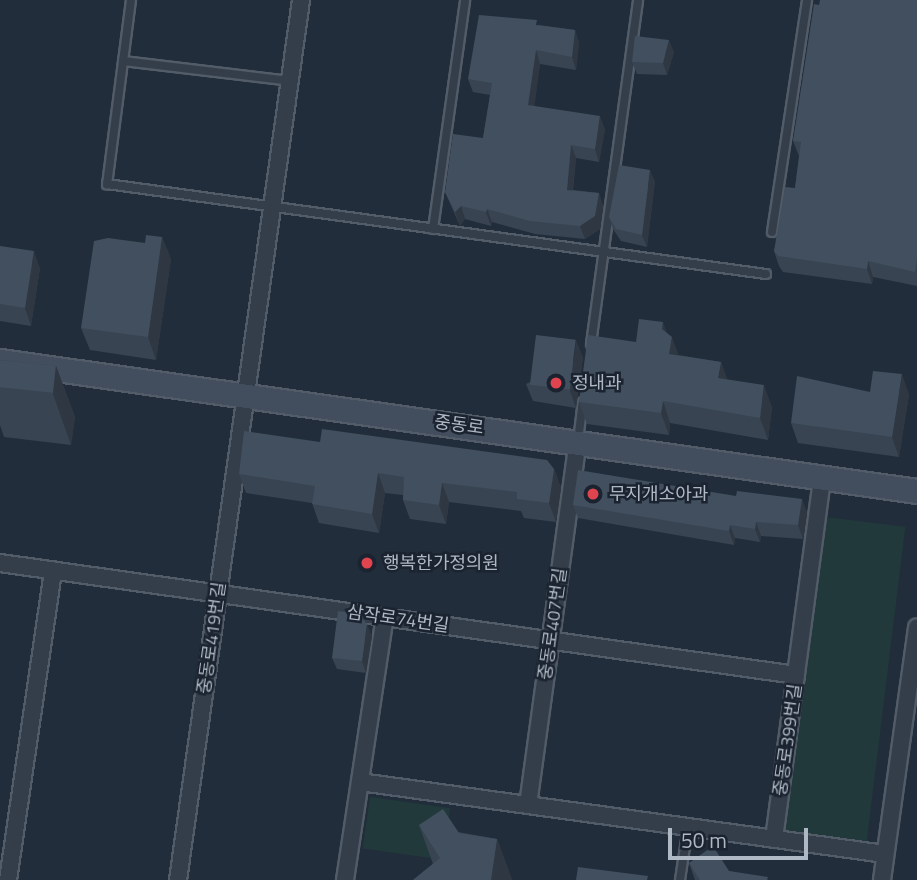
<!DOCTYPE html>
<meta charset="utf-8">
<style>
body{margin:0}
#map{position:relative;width:917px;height:880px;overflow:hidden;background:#212d3a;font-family:"Titillium Web","Noto Sans KR",sans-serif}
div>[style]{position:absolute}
.green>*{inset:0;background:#22393b;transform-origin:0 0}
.roads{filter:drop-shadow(2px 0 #525c68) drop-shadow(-2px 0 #525c68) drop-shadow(0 2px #525c68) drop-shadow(0 -2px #525c68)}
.lane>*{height:8px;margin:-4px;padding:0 4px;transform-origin:4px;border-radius:4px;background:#343e4a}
.street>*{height:16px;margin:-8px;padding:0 8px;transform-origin:8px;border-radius:8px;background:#343e4a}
.secondary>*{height:23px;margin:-11.5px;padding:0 11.5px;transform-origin:11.5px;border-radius:11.5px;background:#424e5d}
.wall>*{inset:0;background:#384451}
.shaded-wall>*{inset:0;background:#2e3742}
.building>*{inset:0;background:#414f5e;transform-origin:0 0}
.dots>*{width:19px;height:19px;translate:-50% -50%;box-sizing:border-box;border:4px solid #1a232f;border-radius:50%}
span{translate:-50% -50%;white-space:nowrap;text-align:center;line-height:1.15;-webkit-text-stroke:5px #1a232f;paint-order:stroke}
.poi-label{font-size:18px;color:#afb9c6}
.left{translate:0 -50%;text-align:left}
.street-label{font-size:18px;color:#afb9c6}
.scale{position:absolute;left:668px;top:828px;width:140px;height:32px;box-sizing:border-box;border:4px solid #afb9c6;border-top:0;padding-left:9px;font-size:21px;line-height:24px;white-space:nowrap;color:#afb9c6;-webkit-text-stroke:5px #1a232f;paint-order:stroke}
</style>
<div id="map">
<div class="green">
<i style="left:817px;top:516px;width:89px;height:326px;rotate:7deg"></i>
<i style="left:370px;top:797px;width:81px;height:52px;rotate:8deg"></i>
</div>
<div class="roads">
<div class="lane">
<i style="left:131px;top:0;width:186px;rotate:97.4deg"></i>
<i style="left:107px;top:184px;width:665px;rotate:7.78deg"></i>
<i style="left:123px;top:61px;width:168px;rotate:6.8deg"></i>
<i style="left:433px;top:229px;width:231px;rotate:-82deg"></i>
<i style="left:772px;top:232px;width:235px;rotate:-81.4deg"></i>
<i style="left:591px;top:344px;width:347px;rotate:-82.2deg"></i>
<i style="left:578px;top:441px;width:39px;rotate:-83deg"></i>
<i style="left:680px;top:880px;width:54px;rotate:-81.4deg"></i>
</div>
<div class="street">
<i style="left:0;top:563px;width:804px;rotate:8.01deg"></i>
<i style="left:360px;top:782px;width:530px;rotate:7.81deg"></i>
<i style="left:528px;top:805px;width:366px;rotate:-82.2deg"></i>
<i style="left:774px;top:839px;width:365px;rotate:-82.4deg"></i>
<i style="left:8px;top:880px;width:313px;rotate:-81.7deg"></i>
<i style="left:178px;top:880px;width:889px;rotate:-82.04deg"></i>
<i style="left:345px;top:880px;width:266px;rotate:-81.4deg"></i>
<i style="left:882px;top:880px;width:255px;rotate:-82.1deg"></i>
</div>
<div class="secondary">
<i style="left:0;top:361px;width:926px;rotate:8.07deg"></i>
</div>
</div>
<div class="wall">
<i style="clip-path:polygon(917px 0,917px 286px,873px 277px,872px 284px,783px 272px,779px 266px,774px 251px,795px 188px,799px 156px,793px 141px,819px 5px)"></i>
<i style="clip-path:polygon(539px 25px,575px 30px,579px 43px,576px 70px,540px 64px,534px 106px,605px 129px,599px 162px,576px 158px,573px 190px,599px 193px,603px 206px,600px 229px,585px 239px,535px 234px,492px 222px,491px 226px,465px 219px,460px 226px,445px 192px,483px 138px,490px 95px,473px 92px,468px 79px)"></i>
<i style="clip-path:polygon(674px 52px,667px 75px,637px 74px,632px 62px)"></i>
<i style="clip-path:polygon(655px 181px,647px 247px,621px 241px,613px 229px,609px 217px)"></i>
<i style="clip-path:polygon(162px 237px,171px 259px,156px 360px,90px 350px,81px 328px,145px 243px)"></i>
<i style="clip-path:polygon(0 246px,40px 268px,31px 326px,0 321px)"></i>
<i style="clip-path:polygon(667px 333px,678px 355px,721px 362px,727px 379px,772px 407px,768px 440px,670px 423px,669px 435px,587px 424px,579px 402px,636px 342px)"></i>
<i style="clip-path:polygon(583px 357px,576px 408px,533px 401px,526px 384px)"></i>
<i style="clip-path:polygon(0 360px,56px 366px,75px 417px,71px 445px,4px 437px,0 425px)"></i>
<i style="clip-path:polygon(870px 392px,909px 394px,899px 457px,798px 443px,791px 423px)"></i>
<i style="clip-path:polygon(320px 442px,554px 469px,561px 488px,556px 522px,524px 518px,521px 511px,449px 502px,446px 524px,410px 519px,403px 500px,403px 495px,385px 493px,379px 533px,319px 523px,312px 503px,246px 493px,239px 474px)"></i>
<i style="clip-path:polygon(736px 496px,802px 499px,807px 513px,803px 539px,761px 536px,760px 542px,735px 538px,734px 545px,578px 518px,573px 505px)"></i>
<i style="clip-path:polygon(372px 636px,366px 673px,337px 669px,332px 658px)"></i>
<i style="clip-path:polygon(419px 825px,497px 839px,512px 880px,413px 880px,433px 864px)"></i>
<i style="clip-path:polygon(689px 863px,729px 871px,769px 880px,695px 880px)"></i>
</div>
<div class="shaded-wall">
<i style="clip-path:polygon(575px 30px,579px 43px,576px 70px,572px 57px)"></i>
<i style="clip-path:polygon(669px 40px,674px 52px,667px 75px,663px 63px)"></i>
<i style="clip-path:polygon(536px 50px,540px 64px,533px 119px,528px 105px)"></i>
<i style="clip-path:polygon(600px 116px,605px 129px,599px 162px,595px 149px)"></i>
<i style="clip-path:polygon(571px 145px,576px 158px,571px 203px,567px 190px)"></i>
<i style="clip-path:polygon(650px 170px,655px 181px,647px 247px,642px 235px)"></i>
<i style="clip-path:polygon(599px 193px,603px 206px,600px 229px,585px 239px,580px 226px)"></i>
<i style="clip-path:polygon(461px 206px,465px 219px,460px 226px,455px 212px)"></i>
<i style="clip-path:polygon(487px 209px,492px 222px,491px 226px,486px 212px)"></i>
<i style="clip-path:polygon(162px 237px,171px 259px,156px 360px,148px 337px)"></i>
<i style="clip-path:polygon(34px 251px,40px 268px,31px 326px,25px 308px)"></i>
<i style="clip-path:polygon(868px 261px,873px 277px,872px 284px,867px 269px)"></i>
<i style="clip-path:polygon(663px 322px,671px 344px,672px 337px,680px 359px,669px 354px,662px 329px)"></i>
<i style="clip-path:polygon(576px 340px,583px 357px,576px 408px,570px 391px)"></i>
<i style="clip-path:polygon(721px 362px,729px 384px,718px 378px)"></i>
<i style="clip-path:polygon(56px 366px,75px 417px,71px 445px,53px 394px)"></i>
<i style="clip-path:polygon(902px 374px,909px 394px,899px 457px,892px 437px)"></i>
<i style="clip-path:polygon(764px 385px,772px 407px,768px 440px,760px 418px)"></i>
<i style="clip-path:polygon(663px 401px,670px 423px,669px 435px,661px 413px)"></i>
<i style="clip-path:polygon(554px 469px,561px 488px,556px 522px,549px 503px)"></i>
<i style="clip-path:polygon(378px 473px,385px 493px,379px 533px,372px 514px)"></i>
<i style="clip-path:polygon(442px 483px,449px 502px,446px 524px,439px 505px)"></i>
<i style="clip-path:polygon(802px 499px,807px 513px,803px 539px,798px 525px)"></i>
<i style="clip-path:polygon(756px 522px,761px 536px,760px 542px,755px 529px)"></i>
<i style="clip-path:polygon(730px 525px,735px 538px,734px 545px,729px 531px)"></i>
<i style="clip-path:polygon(367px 624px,372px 636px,366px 673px,362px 661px)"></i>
<i style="clip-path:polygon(497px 839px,512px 880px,491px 880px)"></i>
</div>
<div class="building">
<i style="clip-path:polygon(820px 0,917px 0,917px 258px,915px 272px,868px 261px,867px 269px,778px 256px,774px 251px,785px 187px,795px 188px,801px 142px,793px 141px,814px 4px,819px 5px)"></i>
<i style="clip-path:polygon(479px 15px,537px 20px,536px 25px,575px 30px,572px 57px,536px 50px,528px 105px,600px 116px,595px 149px,571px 145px,567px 190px,599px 193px,595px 216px,580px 226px,530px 221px,487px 209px,486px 212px,461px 206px,455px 212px,445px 192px,453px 134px,483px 138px,492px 83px,468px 79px)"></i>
<i style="clip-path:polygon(635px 36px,669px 40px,663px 63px,632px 62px)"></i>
<i style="clip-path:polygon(619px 165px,650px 170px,642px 235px,616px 229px,609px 217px)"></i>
<i style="clip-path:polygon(146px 235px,162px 237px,148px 337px,81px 328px,94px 241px,108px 238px,145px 243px)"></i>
<i style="clip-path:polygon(0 246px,34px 251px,25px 308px,0 304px)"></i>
<i style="clip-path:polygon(639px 319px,663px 322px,662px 329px,672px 337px,669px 354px,721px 362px,718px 378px,764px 385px,760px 418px,663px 401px,661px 413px,579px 402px,588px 335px,636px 342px)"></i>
<i style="left:536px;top:335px;width:40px;height:50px;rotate:7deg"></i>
<i style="left:0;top:360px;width:56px;height:27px;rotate:6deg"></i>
<i style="clip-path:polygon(873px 371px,902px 374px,892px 437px,791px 423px,797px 376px,870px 392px)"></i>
<i style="clip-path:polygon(322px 429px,547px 460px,554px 469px,549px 503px,517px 499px,517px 492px,442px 483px,439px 505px,403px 500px,404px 477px,378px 473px,372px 514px,312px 504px,315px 486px,239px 474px,244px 431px,320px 442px)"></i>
<i style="clip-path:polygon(578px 470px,736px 496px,737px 491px,802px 499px,798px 525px,756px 522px,755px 529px,730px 525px,729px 531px,573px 505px)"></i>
<i style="clip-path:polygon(338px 611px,360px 614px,367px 624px,362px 661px,332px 658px)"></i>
<i style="clip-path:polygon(443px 809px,459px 833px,497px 839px,491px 880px,413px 880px,440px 858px,419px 825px)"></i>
<i style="clip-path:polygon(713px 846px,729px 871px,768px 877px,767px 880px,700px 880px,689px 863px)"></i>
<i style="clip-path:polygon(578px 867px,648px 876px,647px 880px,576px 880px)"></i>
</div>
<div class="dots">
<i style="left:556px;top:383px;background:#e0444e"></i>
<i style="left:593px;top:494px;background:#e0444e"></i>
<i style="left:367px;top:563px;background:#e0444e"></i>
</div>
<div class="poi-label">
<span class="left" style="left:572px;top:383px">정내과</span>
<span class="left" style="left:609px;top:494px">무지개소아과</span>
<span class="left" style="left:383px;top:563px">행복한가정의원</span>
</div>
<div class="street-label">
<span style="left:459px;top:425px;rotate:8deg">중동로</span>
<span style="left:398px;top:619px;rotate:8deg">삼작로74번길</span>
<span style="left:553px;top:624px;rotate:-82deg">중동로407번길</span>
<span style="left:212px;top:638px;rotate:-82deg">중동로419번길</span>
<span style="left:788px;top:740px;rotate:-82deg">중동로399번길</span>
</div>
<div class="scale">50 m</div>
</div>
